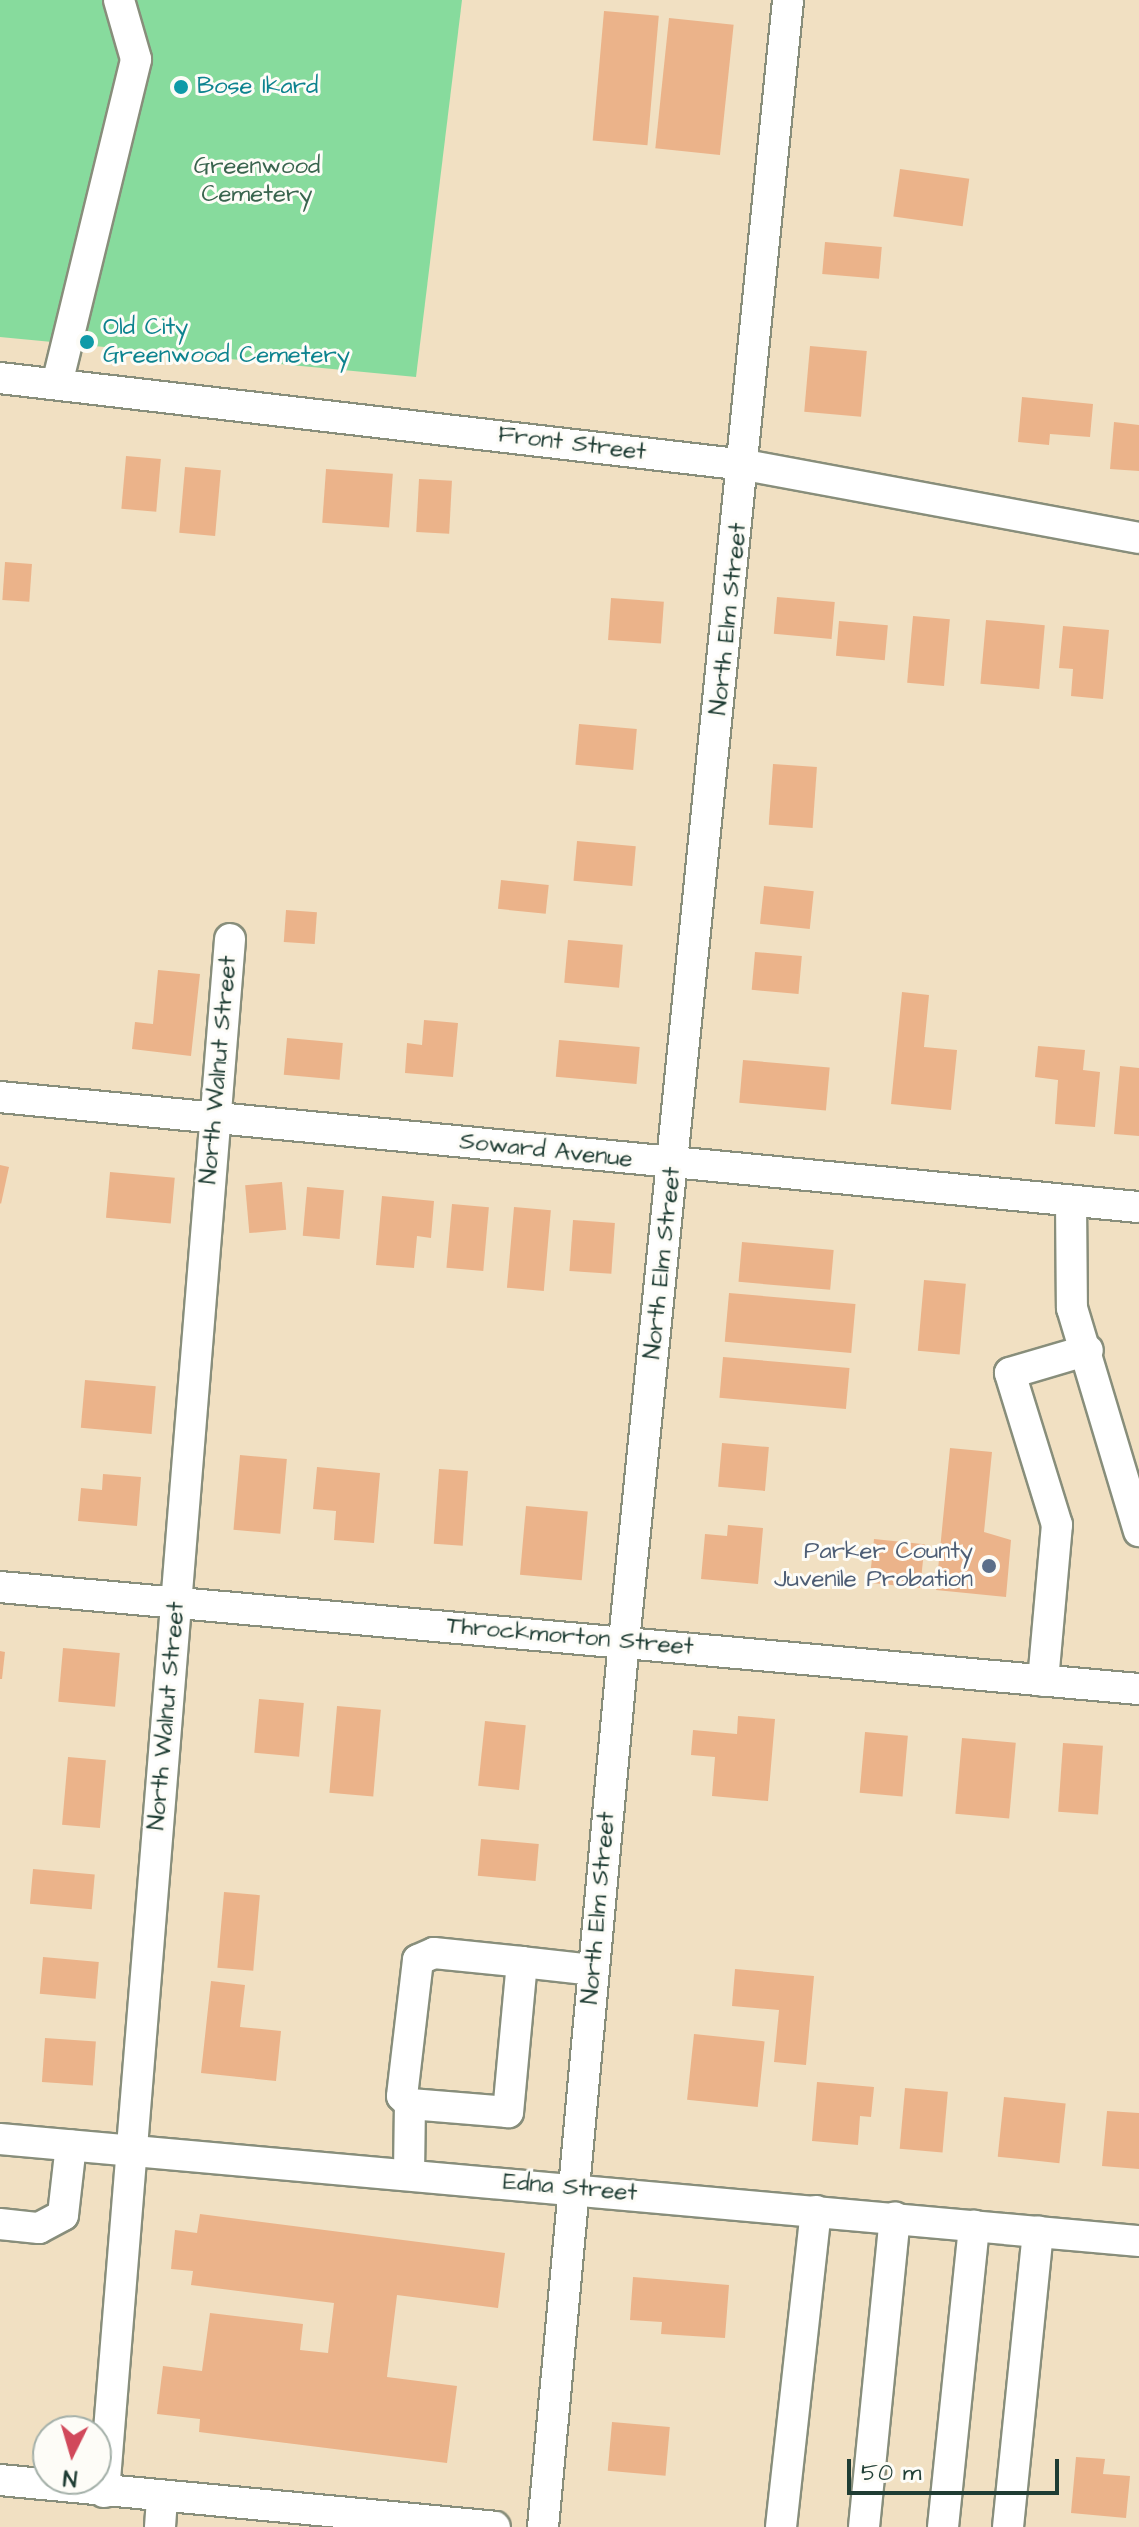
<!DOCTYPE html>
<style>
body{margin:0}
#map{position:relative;width:1139px;height:2527px;overflow:hidden;background:#f1e0c2;font-family:"Architects Daughter",sans-serif}
div>[style]{position:absolute}
.green>*{inset:0;background:#87db9d}
.building>*{inset:0;background:#ebb38a;transform-origin:0 0}
.roads{filter:drop-shadow(2px 0 #888e7b) drop-shadow(-2px 0 #888e7b) drop-shadow(0 2px #888e7b) drop-shadow(0 -2px #888e7b)}
.minor>*{height:30px;margin:-15px;padding:0 15px;transform-origin:15px;border-radius:15px;background:#fff}
.dots>*{width:22px;height:22px;translate:-50% -50%;box-sizing:border-box;border:4px solid #fdfcf7;border-radius:50%}
span{translate:-50% -50%;white-space:nowrap;text-align:center;line-height:1.15;-webkit-text-stroke:6px #fdfcf7;paint-order:stroke}
.culture-label{font-size:24px;color:#0d838f}
.left{translate:0 -50%;text-align:left}
.park-label{font-size:24px;color:#39644e}
.street-label{font-size:24px;color:#1f3d34}
.service-label{font-size:24px;color:#4e5e75}
.right{translate:-100% -50%;text-align:right}
.north{position:absolute;left:32px;top:2415px;width:80px;height:80px;box-sizing:border-box;background:#fdfcf7;border:2px solid #a4b0a9;border-radius:50%;rotate:185deg;font-size:22px;font-weight:700;line-height:32px;text-align:center;color:#1f3d34}
.north::after{content:'';display:block;margin:auto;width:28px;height:36px;background:#d1495b;clip-path:polygon(50% 0,100% 100%,50% 72%,0 100%)}
.scale{position:absolute;left:847px;top:2459px;width:212px;height:36px;box-sizing:border-box;border:4px solid #1f3d34;border-top:0;padding-left:10px;font-size:24px;line-height:28px;white-space:nowrap;color:#1f3d34;-webkit-text-stroke:6px #fdfcf7;paint-order:stroke}
</style>
<div id="map">
<div class="green">
<i style="clip-path:polygon(0 0,462px 0,416px 377px,0 337px)"></i>
</div>
<div class="building">
<i style="left:604px;top:11px;width:55px;height:130px;rotate:5deg"></i>
<i style="left:669px;top:18px;width:65px;height:131px;rotate:6deg"></i>
<i style="left:900px;top:169px;width:70px;height:48px;rotate:8deg"></i>
<i style="left:825px;top:242px;width:57px;height:32px;rotate:5deg"></i>
<i style="left:810px;top:346px;width:57px;height:66px;rotate:5deg"></i>
<i style="clip-path:polygon(1022px 397px,1093px 404px,1090px 437px,1050px 434px,1049px 445px,1018px 442px)"></i>
<i style="clip-path:polygon(1114px 422px,1139px 425px,1139px 471px,1110px 469px)"></i>
<i style="left:126px;top:456px;width:35px;height:53px;rotate:5deg"></i>
<i style="left:185px;top:467px;width:36px;height:66px;rotate:5deg"></i>
<i style="left:326px;top:469px;width:67px;height:54px;rotate:4deg"></i>
<i style="left:419px;top:479px;width:33px;height:53px;rotate:3deg"></i>
<i style="left:5px;top:562px;width:27px;height:38px;rotate:4deg"></i>
<i style="left:777px;top:597px;width:58px;height:37px;rotate:5deg"></i>
<i style="left:611px;top:598px;width:53px;height:42px;rotate:4deg"></i>
<i style="left:913px;top:616px;width:37px;height:67px;rotate:5deg"></i>
<i style="left:986px;top:620px;width:59px;height:64px;rotate:5deg"></i>
<i style="left:839px;top:621px;width:49px;height:35px;rotate:5deg"></i>
<i style="clip-path:polygon(1063px 626px,1109px 630px,1103px 699px,1071px 696px,1073px 669px,1059px 668px)"></i>
<i style="left:579px;top:724px;width:58px;height:41px;rotate:5deg"></i>
<i style="left:773px;top:764px;width:44px;height:61px;rotate:4deg"></i>
<i style="left:577px;top:841px;width:59px;height:40px;rotate:5deg"></i>
<i style="left:501px;top:880px;width:48px;height:29px;rotate:6deg"></i>
<i style="left:764px;top:886px;width:50px;height:38px;rotate:6deg"></i>
<i style="left:286px;top:910px;width:31px;height:32px;rotate:4deg"></i>
<i style="left:568px;top:940px;width:55px;height:43px;rotate:5deg"></i>
<i style="left:755px;top:952px;width:47px;height:38px;rotate:5deg"></i>
<i style="clip-path:polygon(158px 970px,200px 974px,191px 1056px,132px 1049px,135px 1022px,153px 1024px)"></i>
<i style="clip-path:polygon(902px 992px,929px 995px,924px 1047px,957px 1050px,951px 1110px,891px 1104px)"></i>
<i style="clip-path:polygon(424px 1020px,458px 1023px,453px 1077px,405px 1073px,407px 1043px,422px 1045px)"></i>
<i style="left:287px;top:1038px;width:56px;height:37px;rotate:5deg"></i>
<i style="left:559px;top:1040px;width:81px;height:37px;rotate:5deg"></i>
<i style="clip-path:polygon(1038px 1046px,1085px 1050px,1083px 1070px,1100px 1072px,1095px 1127px,1055px 1124px,1058px 1080px,1035px 1077px)"></i>
<i style="left:743px;top:1060px;width:87px;height:43px;rotate:5deg"></i>
<i style="clip-path:polygon(1120px 1066px,1139px 1068px,1139px 1136px,1114px 1134px)"></i>
<i style="clip-path:polygon(0 1165px,9px 1167px,1px 1204px,0 1203px)"></i>
<i style="left:110px;top:1172px;width:65px;height:46px;rotate:5deg"></i>
<i style="left:282px;top:1182px;width:48px;height:37px;rotate:85deg"></i>
<i style="left:307px;top:1187px;width:37px;height:49px;rotate:5deg"></i>
<i style="clip-path:polygon(382px 1196px,434px 1201px,431px 1238px,417px 1236px,414px 1268px,376px 1265px)"></i>
<i style="left:452px;top:1204px;width:37px;height:64px;rotate:5deg"></i>
<i style="left:514px;top:1207px;width:37px;height:81px;rotate:5deg"></i>
<i style="left:573px;top:1220px;width:42px;height:51px;rotate:4deg"></i>
<i style="left:742px;top:1242px;width:92px;height:40px;rotate:5deg"></i>
<i style="left:924px;top:1280px;width:42px;height:71px;rotate:5deg"></i>
<i style="left:729px;top:1293px;width:127px;height:49px;rotate:5deg"></i>
<i style="left:723px;top:1357px;width:127px;height:41px;rotate:5deg"></i>
<i style="left:85px;top:1380px;width:71px;height:48px;rotate:5deg"></i>
<i style="left:722px;top:1443px;width:47px;height:44px;rotate:5deg"></i>
<i style="clip-path:polygon(950px 1448px,992px 1452px,984px 1532px,1011px 1540px,1006px 1597px,936px 1590px)"></i>
<i style="left:240px;top:1455px;width:47px;height:75px;rotate:5deg"></i>
<i style="clip-path:polygon(317px 1467px,380px 1473px,374px 1543px,334px 1540px,336px 1511px,313px 1509px)"></i>
<i style="left:439px;top:1469px;width:29px;height:75px;rotate:4deg"></i>
<i style="clip-path:polygon(103px 1474px,141px 1477px,137px 1526px,78px 1521px,81px 1488px,102px 1490px)"></i>
<i style="left:526px;top:1506px;width:62px;height:69px;rotate:5deg"></i>
<i style="clip-path:polygon(728px 1525px,763px 1528px,758px 1584px,701px 1579px,705px 1534px,727px 1536px)"></i>
<i style="left:874px;top:1539px;width:51px;height:44px;rotate:6deg"></i>
<i style="left:63px;top:1648px;width:57px;height:54px;rotate:5deg"></i>
<i style="clip-path:polygon(0 1651px,5px 1652px,2px 1679px,0 1679px)"></i>
<i style="left:259px;top:1699px;width:45px;height:54px;rotate:5deg"></i>
<i style="left:337px;top:1706px;width:44px;height:87px;rotate:5deg"></i>
<i style="clip-path:polygon(738px 1716px,775px 1719px,768px 1801px,712px 1796px,715px 1757px,691px 1755px,693px 1730px,737px 1734px)"></i>
<i style="left:485px;top:1721px;width:41px;height:65px;rotate:6deg"></i>
<i style="left:865px;top:1732px;width:43px;height:61px;rotate:5deg"></i>
<i style="left:962px;top:1738px;width:54px;height:76px;rotate:5deg"></i>
<i style="left:1063px;top:1743px;width:40px;height:69px;rotate:4deg"></i>
<i style="left:68px;top:1757px;width:38px;height:68px;rotate:5deg"></i>
<i style="left:481px;top:1839px;width:58px;height:37px;rotate:5deg"></i>
<i style="left:33px;top:1869px;width:62px;height:35px;rotate:5deg"></i>
<i style="left:224px;top:1892px;width:36px;height:76px;rotate:5deg"></i>
<i style="left:43px;top:1957px;width:56px;height:37px;rotate:5deg"></i>
<i style="clip-path:polygon(735px 1969px,814px 1976px,806px 2065px,774px 2062px,779px 2010px,732px 2006px)"></i>
<i style="clip-path:polygon(211px 1981px,245px 1985px,240px 2027px,281px 2031px,276px 2081px,201px 2073px)"></i>
<i style="left:694px;top:2034px;width:71px;height:66px;rotate:6deg"></i>
<i style="left:45px;top:2038px;width:51px;height:44px;rotate:4deg"></i>
<i style="clip-path:polygon(817px 2082px,874px 2087px,871px 2117px,860px 2116px,858px 2145px,812px 2141px)"></i>
<i style="left:905px;top:2088px;width:43px;height:61px;rotate:5deg"></i>
<i style="left:1004px;top:2097px;width:62px;height:60px;rotate:6deg"></i>
<i style="clip-path:polygon(1107px 2111px,1139px 2113px,1139px 2169px,1102px 2166px)"></i>
<i style="clip-path:polygon(200px 2214px,505px 2253px,498px 2308px,397px 2295px,387px 2377px,457px 2386px,447px 2463px,199px 2432px,200px 2419px,157px 2414px,163px 2366px,202px 2371px,210px 2313px,303px 2324px,300px 2350px,328px 2353px,334px 2303px,191px 2285px,193px 2271px,171px 2269px,175px 2230px,197px 2233px)"></i>
<i style="clip-path:polygon(633px 2277px,729px 2285px,725px 2338px,661px 2334px,662px 2322px,630px 2320px)"></i>
<i style="left:612px;top:2422px;width:58px;height:49px;rotate:5deg"></i>
<i style="clip-path:polygon(1076px 2457px,1105px 2459px,1103px 2474px,1130px 2476px,1126px 2518px,1071px 2513px)"></i>
</div>
<div class="roads">
<div class="minor">
<i style="left:0;top:378px;width:750px;rotate:6.66deg"></i>
<i style="left:745px;top:465px;width:401px;rotate:10.5deg"></i>
<i style="left:57px;top:384px;width:334px;rotate:-76.3deg"></i>
<i style="left:136px;top:59px;width:61px;rotate:-106.1deg"></i>
<i style="left:0;top:1097px;width:1144px;rotate:5.52deg"></i>
<i style="left:1071px;top:1201px;width:107px;rotate:89.5deg"></i>
<i style="left:1072px;top:1308px;width:233px;rotate:73.3deg"></i>
<i style="left:0;top:1587px;width:1144px;rotate:5.12deg"></i>
<i style="left:1043px;top:1681px;width:157px;rotate:-84.9deg"></i>
<i style="left:1057px;top:1525px;width:159px;rotate:-107.2deg"></i>
<i style="left:1010px;top:1373px;width:81px;rotate:-16.4deg"></i>
<i style="left:522px;top:1962px;width:71px;rotate:6.4deg"></i>
<i style="left:0;top:2139px;width:1144px;rotate:5.12deg"></i>
<i style="left:409px;top:2174px;width:70px;rotate:-89.2deg"></i>
<i style="left:410px;top:2104px;width:11px;rotate:-135deg"></i>
<i style="left:402px;top:2096px;width:137px;rotate:-83.3deg"></i>
<i style="left:418px;top:1960px;width:17px;rotate:-24deg"></i>
<i style="left:434px;top:1953px;width:88px;rotate:5.8deg"></i>
<i style="left:522px;top:1962px;width:151px;rotate:95.3deg"></i>
<i style="left:508px;top:2112px;width:98px;rotate:-175.3deg"></i>
<i style="left:0;top:2224px;width:39px;rotate:6deg"></i>
<i style="left:39px;top:2228px;width:27px;rotate:-28deg"></i>
<i style="left:63px;top:2215px;width:70px;rotate:-83.5deg"></i>
<i style="left:0;top:2480px;width:497px;rotate:5.4deg"></i>
<i style="left:104px;top:2492px;width:1558px;rotate:-85.36deg"></i>
<i style="left:160px;top:2527px;width:29px;rotate:-86deg"></i>
<i style="left:543px;top:2527px;width:890px;rotate:-84.78deg"></i>
<i style="left:624px;top:1641px;width:1649px;rotate:-84.29deg"></i>
<i style="left:781px;top:2527px;width:318px;rotate:-83.7deg"></i>
<i style="left:864px;top:2527px;width:311px;rotate:-84.3deg"></i>
<i style="left:943px;top:2527px;width:303px;rotate:-84.1deg"></i>
<i style="left:1008px;top:2527px;width:297px;rotate:-84.2deg"></i>
</div>
</div>
<div class="dots">
<i style="left:181px;top:87px;background:#0f9aa8"></i>
<i style="left:87px;top:342px;background:#0f9aa8"></i>
<i style="left:989px;top:1566px;background:#5c6f8a"></i>
</div>
<div class="culture-label">
<span class="left" style="left:197px;top:87px">Bose Ikard</span>
<span class="left" style="left:103px;top:342px">Old City<br>Greenwood Cemetery</span>
</div>
<div class="park-label">
<span style="left:257px;top:181px">Greenwood<br>Cemetery</span>
</div>
<div class="street-label">
<span style="left:572px;top:444px;rotate:7deg">Front Street</span>
<span style="left:729px;top:619px;rotate:-84deg">North Elm Street</span>
<span style="left:219px;top:1070px;rotate:-85deg">North Walnut Street</span>
<span style="left:546px;top:1151px;rotate:6deg">Soward Avenue</span>
<span style="left:663px;top:1263px;rotate:-84deg">North Elm Street</span>
<span style="left:570px;top:1637px;rotate:5deg">Throckmorton Street</span>
<span style="left:167px;top:1716px;rotate:-85deg">North Walnut Street</span>
<span style="left:599px;top:1908px;rotate:-85deg">North Elm Street</span>
<span style="left:570px;top:2188px;rotate:5deg">Edna Street</span>
</div>
<div class="service-label">
<span class="right" style="left:973px;top:1566px">Parker County<br>Juvenile Probation</span>
</div>
<div class="north">N</div>
<div class="scale">50 m</div>
</div>
